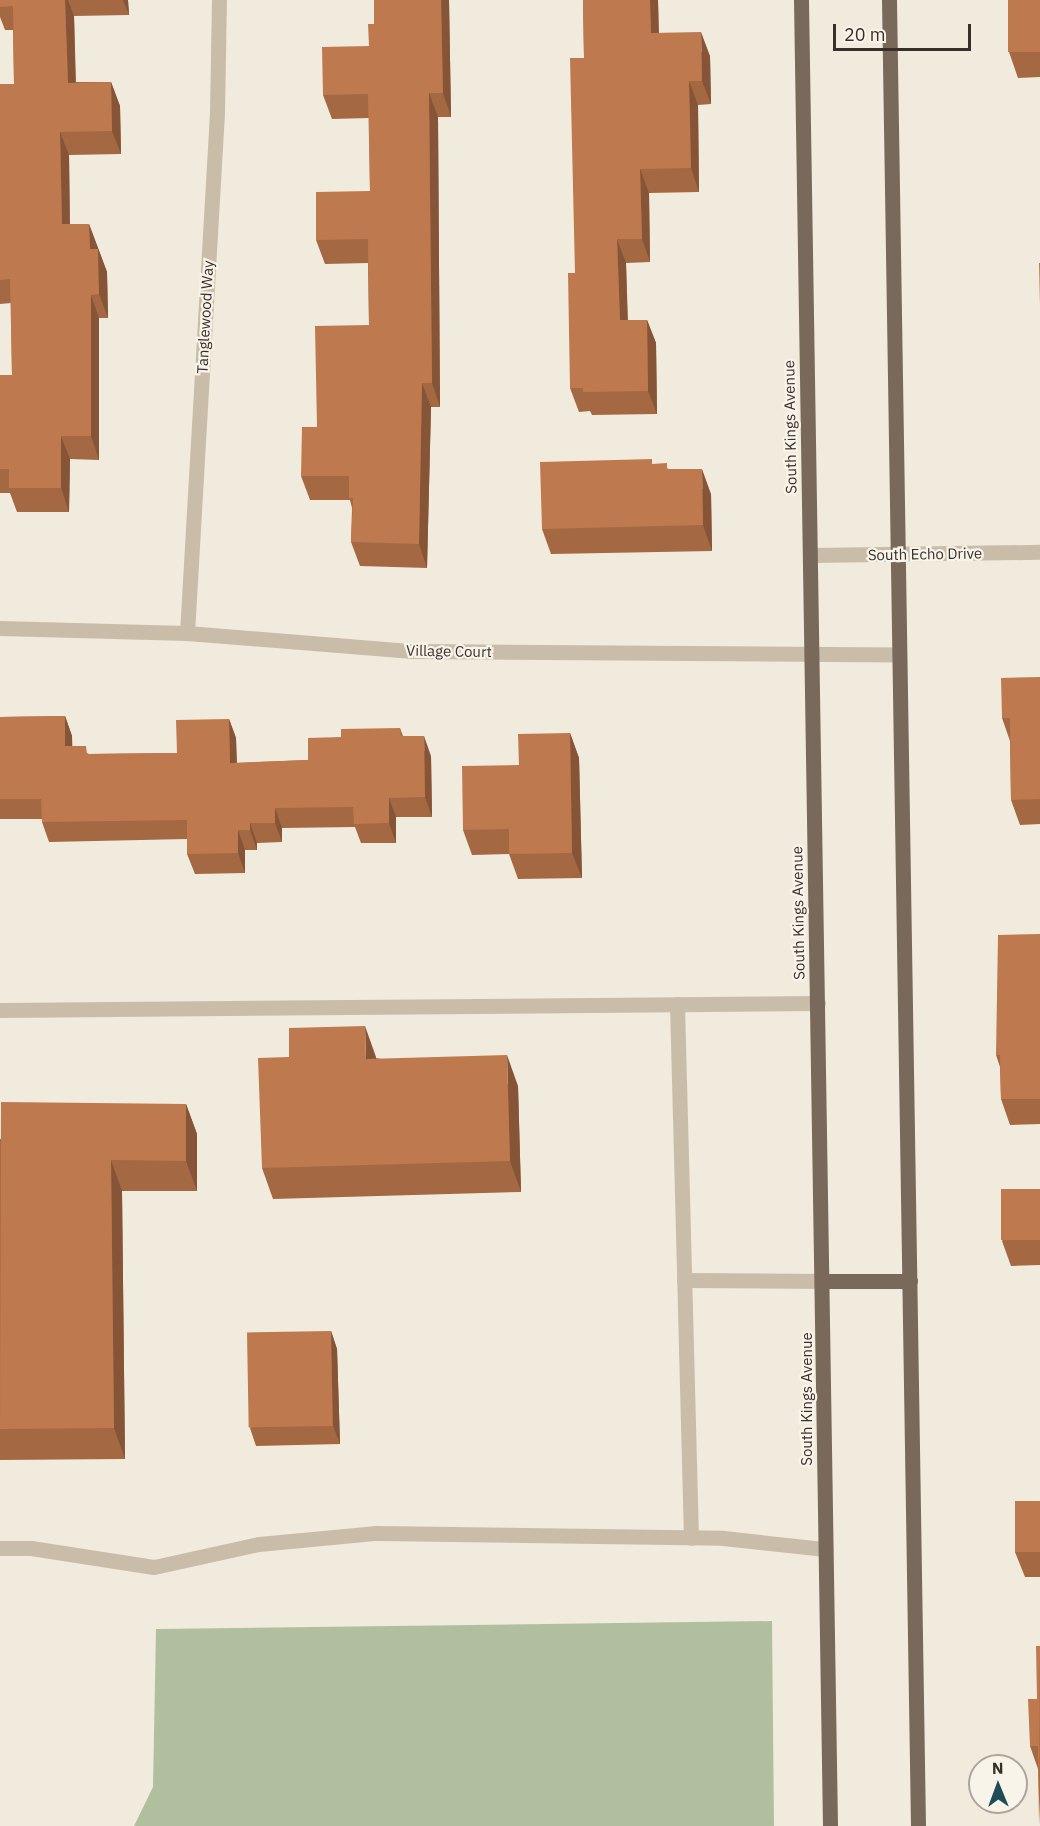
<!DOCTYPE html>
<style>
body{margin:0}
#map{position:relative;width:1040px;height:1826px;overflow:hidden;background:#f1ebde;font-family:"IBM Plex Sans",sans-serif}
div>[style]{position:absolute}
.green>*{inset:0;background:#b0c09f}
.minor>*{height:15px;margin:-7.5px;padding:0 7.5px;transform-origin:7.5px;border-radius:7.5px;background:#c9bdaa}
.major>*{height:15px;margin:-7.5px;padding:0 7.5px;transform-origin:7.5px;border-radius:7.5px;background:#78695b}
.wall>*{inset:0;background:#a46843}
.shaded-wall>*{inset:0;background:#865537}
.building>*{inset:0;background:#bf794e;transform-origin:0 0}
span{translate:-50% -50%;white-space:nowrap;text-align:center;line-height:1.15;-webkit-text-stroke:4.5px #f9f4ea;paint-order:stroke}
.street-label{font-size:15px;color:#372f29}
.north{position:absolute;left:968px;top:1754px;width:60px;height:60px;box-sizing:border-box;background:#f9f4ea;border:2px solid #aba59d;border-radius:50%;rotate:359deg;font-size:16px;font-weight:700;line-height:24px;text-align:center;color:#372f29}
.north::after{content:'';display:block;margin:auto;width:21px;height:27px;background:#214b56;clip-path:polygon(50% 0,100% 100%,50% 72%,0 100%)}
.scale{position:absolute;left:833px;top:24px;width:138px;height:27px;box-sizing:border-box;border:3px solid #372f29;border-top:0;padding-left:8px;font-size:18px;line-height:21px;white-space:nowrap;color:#372f29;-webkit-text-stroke:4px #f9f4ea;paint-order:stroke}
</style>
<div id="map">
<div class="green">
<i style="clip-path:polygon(772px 1621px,774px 1826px,134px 1826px,153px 1787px,156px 1629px)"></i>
</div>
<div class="minor">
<i style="left:811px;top:555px;width:229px;rotate:-0.8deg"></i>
<i style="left:0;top:628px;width:187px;rotate:1.5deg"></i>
<i style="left:187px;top:633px;width:226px;rotate:4.6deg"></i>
<i style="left:412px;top:651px;width:487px;rotate:0.4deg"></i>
<i style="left:187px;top:633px;width:522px;rotate:-86.7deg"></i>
<i style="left:217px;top:112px;width:112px;rotate:-89deg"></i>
<i style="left:677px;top:1004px;width:534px;rotate:88.5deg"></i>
<i style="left:0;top:1010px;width:818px;rotate:-0.49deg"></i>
<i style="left:684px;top:1280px;width:140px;rotate:0.4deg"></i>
<i style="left:0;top:1548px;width:31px"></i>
<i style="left:31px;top:1548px;width:124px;rotate:8.8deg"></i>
<i style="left:154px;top:1567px;width:107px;rotate:-12.4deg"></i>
<i style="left:259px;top:1544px;width:118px;rotate:-5.4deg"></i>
<i style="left:376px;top:1533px;width:347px;rotate:0.8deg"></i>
<i style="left:723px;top:1538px;width:103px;rotate:6.2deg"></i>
</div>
<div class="major">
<i style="left:801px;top:0;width:1826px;rotate:89.09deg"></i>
<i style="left:889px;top:0;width:1826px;rotate:89.09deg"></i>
<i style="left:824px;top:1281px;width:86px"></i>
</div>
<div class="wall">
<i style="clip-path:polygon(0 0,128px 0,129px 15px,74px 16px,76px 82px,111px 82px,120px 106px,121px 154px,69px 155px,70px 224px,89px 224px,107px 272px,108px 318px,99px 318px,99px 460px,70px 459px,69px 512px,17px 512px,10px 493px,0 493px,0 375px,12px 375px,11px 303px,0 304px,0 84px,14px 84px,13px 30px,5px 30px,0 17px)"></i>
<i style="clip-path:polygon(374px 0,449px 0,451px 117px,438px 117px,440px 407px,431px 407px,427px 568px,360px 566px,351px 542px,352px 508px,350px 500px,310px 500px,301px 476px,317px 427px,369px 325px,368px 263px,325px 264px,316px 240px,370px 191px,369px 118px,332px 119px,323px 95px,369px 46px,374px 24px)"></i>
<i style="clip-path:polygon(583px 0,658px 0,659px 33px,710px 56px,711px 104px,698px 105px,699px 192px,649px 193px,650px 262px,626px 263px,628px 320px,647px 320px,656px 343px,657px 414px,592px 415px,590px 411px,579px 412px,570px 388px,584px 58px)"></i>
<i style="clip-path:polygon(1040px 0,1040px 77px,1018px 78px,1009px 52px)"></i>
<i style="clip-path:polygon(653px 464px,669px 469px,711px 494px,712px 551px,551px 554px,542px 529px)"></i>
<i style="clip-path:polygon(1040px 677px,1040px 824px,1020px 825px,1011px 800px,1010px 741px,1002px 718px)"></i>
<i style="clip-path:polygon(65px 716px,72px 736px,72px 746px,89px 754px,177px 753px,229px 719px,236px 738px,237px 763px,308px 760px,341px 737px,400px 728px,403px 736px,431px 756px,432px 817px,396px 817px,396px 843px,361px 843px,355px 827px,282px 828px,282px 842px,257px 843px,257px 850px,245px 850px,245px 873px,195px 874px,187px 854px,187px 839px,49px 842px,42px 822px,42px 819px,0 819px,0 717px)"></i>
<i style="clip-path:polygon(570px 733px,579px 758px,582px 878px,518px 879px,509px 854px,472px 855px,463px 830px,519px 765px)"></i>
<i style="clip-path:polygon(1040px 934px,1040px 1124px,1010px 1125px,1001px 1099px,1000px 1067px,996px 1055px)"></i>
<i style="clip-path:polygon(376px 1057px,376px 1058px,518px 1086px,521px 1192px,273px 1199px,262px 1168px)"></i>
<i style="clip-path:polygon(186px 1104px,197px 1134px,197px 1191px,122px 1191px,125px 1459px,0 1460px,0 1139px)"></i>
<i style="clip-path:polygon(1040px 1189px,1040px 1265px,1011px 1266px,1002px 1241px)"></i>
<i style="clip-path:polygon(331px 1331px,337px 1349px,340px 1444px,256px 1446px,250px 1428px)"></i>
<i style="clip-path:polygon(1040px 1501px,1040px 1577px,1025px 1577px,1015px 1552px)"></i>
<i style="clip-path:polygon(1040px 1646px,1040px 1826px,1038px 1769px,1030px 1746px,1037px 1699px)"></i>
</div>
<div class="shaded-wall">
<i style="clip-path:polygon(65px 0,68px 0,74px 16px,76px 106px,68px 83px)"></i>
<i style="clip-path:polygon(123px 0,128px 0,129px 15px)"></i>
<i style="clip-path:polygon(441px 0,449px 0,451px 117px,443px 93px)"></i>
<i style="clip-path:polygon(650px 0,658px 0,659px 56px,651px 33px)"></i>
<i style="clip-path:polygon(701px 32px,710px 56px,711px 104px,702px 81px)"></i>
<i style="clip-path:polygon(689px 81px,698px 105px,699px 192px,691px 168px)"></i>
<i style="clip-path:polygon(111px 82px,120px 106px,121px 154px,112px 131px)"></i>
<i style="clip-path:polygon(429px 93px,438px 117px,440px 407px,432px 383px)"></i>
<i style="clip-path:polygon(60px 132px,69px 155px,70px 248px,62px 224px)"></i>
<i style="clip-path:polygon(640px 169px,649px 193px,650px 262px,642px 239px)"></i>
<i style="clip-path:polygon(89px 224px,107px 272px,108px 318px,99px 294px,90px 249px)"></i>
<i style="clip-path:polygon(617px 239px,626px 263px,628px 343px,620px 320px)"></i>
<i style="clip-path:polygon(91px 295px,99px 318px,99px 460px,91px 436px)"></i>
<i style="clip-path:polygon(647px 320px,656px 343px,657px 414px,648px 391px)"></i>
<i style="clip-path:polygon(422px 383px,431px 407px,427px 568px,419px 544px)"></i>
<i style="clip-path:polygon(61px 436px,70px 459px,69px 512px,61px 488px)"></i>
<i style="clip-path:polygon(702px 469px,711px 494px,712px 551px,703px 525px)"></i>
<i style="clip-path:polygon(65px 716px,72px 736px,73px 766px,65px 746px)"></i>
<i style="clip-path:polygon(229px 719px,236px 738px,237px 783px,230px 763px)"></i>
<i style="clip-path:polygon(570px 733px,579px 758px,582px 878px,572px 853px)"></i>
<i style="clip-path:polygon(424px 736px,431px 756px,432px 817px,425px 797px)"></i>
<i style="clip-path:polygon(389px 798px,396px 817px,396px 843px,389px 823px)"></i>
<i style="clip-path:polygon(275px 808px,282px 828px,282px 842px,275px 823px)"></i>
<i style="clip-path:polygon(250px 823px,257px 843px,257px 850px,250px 830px)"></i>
<i style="clip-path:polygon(238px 830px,245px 850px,245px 873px,238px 853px)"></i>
<i style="clip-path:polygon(365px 1026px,376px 1057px,378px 1090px,366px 1059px)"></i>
<i style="clip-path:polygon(507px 1055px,518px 1086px,521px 1192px,510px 1161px)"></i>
<i style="clip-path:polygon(186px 1104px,197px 1134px,197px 1191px,186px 1161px)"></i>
<i style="clip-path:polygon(111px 1160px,122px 1191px,125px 1459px,114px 1428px)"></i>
<i style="clip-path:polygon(331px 1331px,337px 1349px,340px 1444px,333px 1426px)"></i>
</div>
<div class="building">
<i style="clip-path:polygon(0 0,65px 0,68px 83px,111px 82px,112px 131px,60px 132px,62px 224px,89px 224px,90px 249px,98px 249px,99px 294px,91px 295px,91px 436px,61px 436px,61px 488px,9px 488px,9px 469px,0 469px,0 375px,12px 375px,10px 279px,0 280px,0 84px,14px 84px,13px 6px,0 7px)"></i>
<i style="clip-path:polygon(374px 0,441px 0,443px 93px,429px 93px,432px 383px,422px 383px,419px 544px,351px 542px,353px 498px,349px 498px,349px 476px,301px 476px,302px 427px,317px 427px,315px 326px,369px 325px,368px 239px,316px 240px,316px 192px,370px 191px,368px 94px,323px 95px,322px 47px,369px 46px,368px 24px,374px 24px)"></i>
<i style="clip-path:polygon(583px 0,650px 0,651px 33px,701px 32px,702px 81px,689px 81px,691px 168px,640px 169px,642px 239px,617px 239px,620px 320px,647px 320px,648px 391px,583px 392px,583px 388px,570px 388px,568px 273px,575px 273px,570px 58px,584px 58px)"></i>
<i style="left:1008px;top:0;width:32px;height:52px"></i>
<i style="clip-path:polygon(1039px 263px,1040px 263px,1040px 306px)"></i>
<i style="clip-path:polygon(652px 459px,652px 464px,667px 463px,667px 469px,702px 469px,703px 525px,542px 529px,540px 462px)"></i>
<i style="clip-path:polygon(1040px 677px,1040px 799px,1011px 800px,1010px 718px,1002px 718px,1001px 678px)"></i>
<i style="clip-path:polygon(65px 716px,65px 746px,86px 746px,87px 754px,177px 753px,176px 720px,229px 719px,230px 763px,308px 760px,308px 738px,341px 737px,341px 729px,400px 728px,401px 736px,424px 736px,425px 797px,389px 798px,389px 823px,354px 824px,353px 807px,275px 808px,275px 823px,250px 823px,250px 830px,238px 830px,238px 853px,187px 854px,187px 820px,42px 822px,41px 799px,0 799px,0 717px)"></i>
<i style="clip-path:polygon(570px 733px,572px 853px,509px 854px,509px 829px,463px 830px,462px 766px,519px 765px,518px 734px)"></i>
<i style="clip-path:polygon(1040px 934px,1040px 1099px,1001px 1099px,1000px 1055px,996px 1055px,998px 935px)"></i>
<i style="clip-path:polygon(365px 1026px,366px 1059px,507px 1055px,510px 1161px,262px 1168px,258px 1058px,289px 1057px,289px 1028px)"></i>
<i style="clip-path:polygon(1px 1102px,186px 1104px,186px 1161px,111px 1160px,114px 1428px,0 1429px)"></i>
<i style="left:1040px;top:1189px;width:51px;height:39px;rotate:90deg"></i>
<i style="left:331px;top:1331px;width:95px;height:84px;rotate:89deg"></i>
<i style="left:1040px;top:1501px;width:51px;height:25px;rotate:90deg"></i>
<i style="clip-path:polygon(1036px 1646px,1040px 1646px,1039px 1825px,1038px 1746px,1030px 1746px,1028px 1699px,1037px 1699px)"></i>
</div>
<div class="street-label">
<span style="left:205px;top:317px;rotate:-87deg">Tanglewood Way</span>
<span style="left:790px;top:427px;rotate:-91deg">South Kings Avenue</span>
<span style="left:925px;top:554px;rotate:-1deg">South Echo Drive</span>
<span style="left:449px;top:651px;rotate:1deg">Village Court</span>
<span style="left:798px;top:913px;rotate:-91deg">South Kings Avenue</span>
<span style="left:807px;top:1399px;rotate:-90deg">South Kings Avenue</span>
</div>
<div class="north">N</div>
<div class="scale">20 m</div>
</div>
